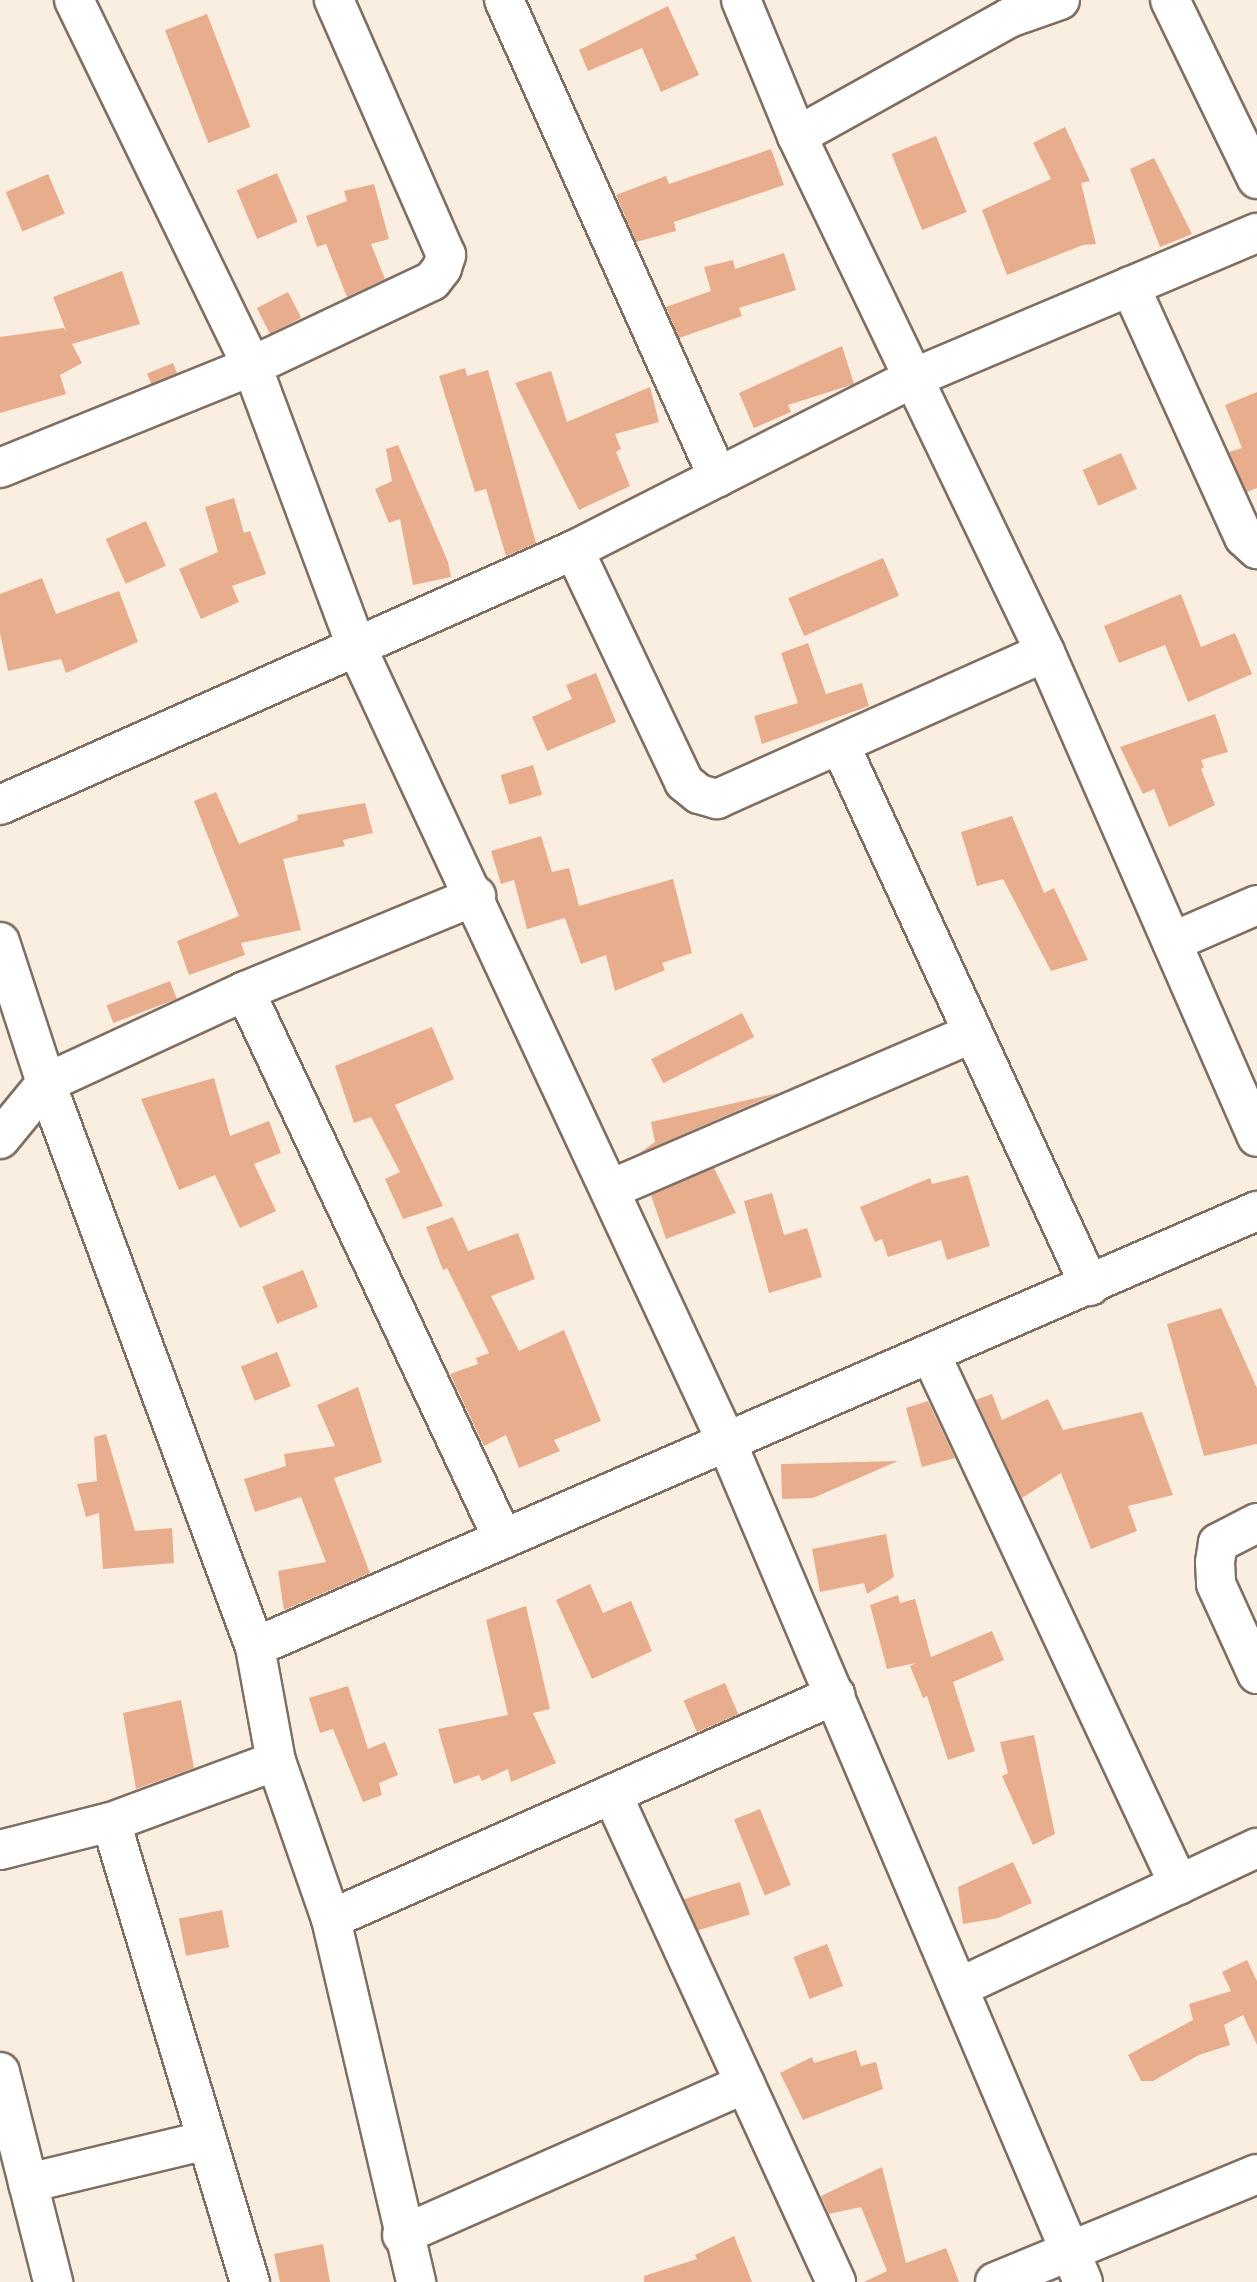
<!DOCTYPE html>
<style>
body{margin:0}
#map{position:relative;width:1257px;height:2282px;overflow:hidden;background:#faeee1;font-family:"Playpen Sans",sans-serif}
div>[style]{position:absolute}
.building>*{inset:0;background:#e8ad8c;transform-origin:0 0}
.roads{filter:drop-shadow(2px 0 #7e6f62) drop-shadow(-2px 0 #7e6f62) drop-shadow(0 2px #7e6f62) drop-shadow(0 -2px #7e6f62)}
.minor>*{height:38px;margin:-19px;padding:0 19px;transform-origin:19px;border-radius:19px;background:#fff}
span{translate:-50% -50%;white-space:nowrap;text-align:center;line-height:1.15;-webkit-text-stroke:6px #fff;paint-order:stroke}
</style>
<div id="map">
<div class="building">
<i style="clip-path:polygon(668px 6px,699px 75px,661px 92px,642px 48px,588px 71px,579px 50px)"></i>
<i style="left:207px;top:14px;width:121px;height:45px;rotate:69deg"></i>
<i style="clip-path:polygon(1065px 127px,1090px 181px,1081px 183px,1096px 244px,1083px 245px,1007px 275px,982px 210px,1051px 179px,1033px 143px)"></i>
<i style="left:936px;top:136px;width:82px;height:48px;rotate:68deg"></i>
<i style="clip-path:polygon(771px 149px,784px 185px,674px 222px,676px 231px,636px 242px,616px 195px,666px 176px,669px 184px)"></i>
<i style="clip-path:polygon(1154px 158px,1192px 234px,1160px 247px,1130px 169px)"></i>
<i style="left:277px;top:173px;width:53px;height:44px;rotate:67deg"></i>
<i style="left:48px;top:174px;width:43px;height:46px;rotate:67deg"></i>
<i style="clip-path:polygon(374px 184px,389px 239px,371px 244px,385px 279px,347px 297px,326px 244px,317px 247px,306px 216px,347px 201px,344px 191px)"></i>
<i style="clip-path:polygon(784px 253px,796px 290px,739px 308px,742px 316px,679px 338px,666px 307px,711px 291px,704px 267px,733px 260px,735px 269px)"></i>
<i style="clip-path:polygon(122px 271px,140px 324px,72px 344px,82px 363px,60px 375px,66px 394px,0 413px,0 337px,64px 328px,67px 333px,53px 297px)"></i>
<i style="left:288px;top:292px;width:29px;height:35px;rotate:63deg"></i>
<i style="clip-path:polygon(842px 346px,854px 384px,788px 405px,791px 412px,754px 428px,739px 393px)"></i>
<i style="left:173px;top:363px;width:11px;height:28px;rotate:68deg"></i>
<i style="clip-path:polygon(465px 368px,467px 376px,488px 370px,536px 543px,506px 556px,486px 489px,475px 492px,439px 376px)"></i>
<i style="clip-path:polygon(551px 371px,567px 422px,650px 387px,659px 422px,615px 434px,621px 449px,616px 452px,630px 486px,579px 510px,515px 383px)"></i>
<i style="clip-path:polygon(1257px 392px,1257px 488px,1247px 492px,1229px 452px,1242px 448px,1225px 405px)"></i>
<i style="clip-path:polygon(398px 445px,448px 562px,451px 577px,413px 585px,400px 519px,389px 523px,375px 489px,392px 481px,386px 449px)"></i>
<i style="left:1121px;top:453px;width:39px;height:42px;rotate:66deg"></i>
<i style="clip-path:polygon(234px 498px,244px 533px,250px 531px,266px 574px,232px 586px,239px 602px,201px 619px,179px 569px,218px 552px,205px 507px)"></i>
<i style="left:146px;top:521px;width:49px;height:44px;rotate:66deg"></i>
<i style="left:883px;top:558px;width:41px;height:103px;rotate:67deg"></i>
<i style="clip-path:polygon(42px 578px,56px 614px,119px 591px,138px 642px,66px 673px,61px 659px,8px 671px,0 633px,0 594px)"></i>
<i style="clip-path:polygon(1181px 594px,1201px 647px,1235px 633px,1252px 674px,1188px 702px,1165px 645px,1119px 663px,1104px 626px)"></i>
<i style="clip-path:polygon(808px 643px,826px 694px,862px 683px,869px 706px,762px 744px,754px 716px,798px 703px,781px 653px)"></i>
<i style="clip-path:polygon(596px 673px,616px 722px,547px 751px,532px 717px,572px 699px,566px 685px)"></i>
<i style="clip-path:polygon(1215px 714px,1228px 752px,1201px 760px,1204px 767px,1201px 769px,1215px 805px,1169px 827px,1154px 789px,1143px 794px,1120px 747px)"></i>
<i style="left:533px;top:765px;width:31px;height:34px;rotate:73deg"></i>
<i style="clip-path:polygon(216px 792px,239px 844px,298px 820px,297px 815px,365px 803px,373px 833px,343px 840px,345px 846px,283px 859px,301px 930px,241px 943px,245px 955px,189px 975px,177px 941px,239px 916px,194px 801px)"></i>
<i style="clip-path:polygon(1012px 816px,1044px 893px,1054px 888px,1088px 960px,1051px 971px,1003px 879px,977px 886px,961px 832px)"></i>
<i style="clip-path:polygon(541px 836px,552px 872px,569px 868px,579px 906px,673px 879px,692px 953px,662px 963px,665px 970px,615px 991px,606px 955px,581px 964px,565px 918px,527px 929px,514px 880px,501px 884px,491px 851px)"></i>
<i style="left:170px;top:981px;width:19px;height:68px;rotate:69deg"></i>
<i style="left:742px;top:1013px;width:27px;height:102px;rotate:63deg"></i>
<i style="clip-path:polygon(432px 1027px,454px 1079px,395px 1105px,443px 1206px,403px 1219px,385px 1179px,400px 1172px,371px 1117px,354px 1123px,335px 1066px)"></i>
<i style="clip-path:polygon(214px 1078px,230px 1136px,269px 1121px,281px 1153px,254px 1164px,276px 1211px,240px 1228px,215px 1175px,179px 1190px,141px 1099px)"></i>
<i style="clip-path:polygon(778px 1093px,638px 1154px,655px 1142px,651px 1122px)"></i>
<i style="clip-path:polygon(714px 1168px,736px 1213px,666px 1239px,651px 1195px)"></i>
<i style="clip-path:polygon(968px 1175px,990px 1246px,947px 1260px,941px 1240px,888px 1257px,882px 1239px,875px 1242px,860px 1207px,930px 1178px,932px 1184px)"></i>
<i style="clip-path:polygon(772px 1193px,784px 1235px,807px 1228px,822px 1277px,769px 1293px,744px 1201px)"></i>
<i style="clip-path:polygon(453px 1217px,468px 1251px,518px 1233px,535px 1279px,491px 1296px,519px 1351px,564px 1330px,601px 1421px,554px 1440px,560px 1451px,519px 1468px,506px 1435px,484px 1446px,450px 1374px,478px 1364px,476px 1358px,489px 1353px,447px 1268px,443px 1270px,426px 1227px)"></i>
<i style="left:303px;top:1270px;width:40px;height:44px;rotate:68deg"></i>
<i style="clip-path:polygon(1221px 1308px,1257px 1388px,1257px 1444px,1204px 1456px,1167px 1324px)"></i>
<i style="left:277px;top:1352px;width:37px;height:39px;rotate:68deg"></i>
<i style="clip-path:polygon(358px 1387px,382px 1462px,334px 1478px,370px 1573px,284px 1610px,278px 1571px,326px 1562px,301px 1497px,255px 1512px,244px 1479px,286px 1466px,284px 1454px,335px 1446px,317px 1405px)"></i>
<i style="clip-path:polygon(992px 1394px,1002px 1420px,1048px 1399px,1063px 1430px,1142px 1412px,1173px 1495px,1128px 1506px,1137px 1531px,1091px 1549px,1061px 1473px,1022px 1498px,976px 1400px)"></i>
<i style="clip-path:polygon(928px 1401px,955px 1458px,922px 1467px,906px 1408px)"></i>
<i style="clip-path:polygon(106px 1434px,135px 1531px,172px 1528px,174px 1563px,103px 1569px,99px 1513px,86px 1517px,77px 1484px,97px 1481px,94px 1437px)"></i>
<i style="clip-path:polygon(898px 1461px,813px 1498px,782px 1499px,781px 1464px)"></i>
<i style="clip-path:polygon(886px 1534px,894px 1577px,867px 1594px,864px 1583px,820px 1592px,812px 1549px)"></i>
<i style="clip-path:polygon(590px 1584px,603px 1613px,631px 1601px,652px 1651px,592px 1679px,556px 1600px)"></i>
<i style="clip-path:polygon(898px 1595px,900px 1603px,915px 1599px,931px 1657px,992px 1631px,1004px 1660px,953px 1682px,975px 1751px,948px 1760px,927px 1696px,923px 1698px,910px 1666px,916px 1663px,887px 1669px,870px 1605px)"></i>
<i style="clip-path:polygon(526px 1606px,550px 1709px,533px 1713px,556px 1763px,511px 1782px,508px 1769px,482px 1781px,479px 1775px,454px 1784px,438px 1729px,508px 1715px,486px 1620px)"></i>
<i style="left:725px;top:1683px;width:34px;height:45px;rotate:67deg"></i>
<i style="clip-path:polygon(348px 1686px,368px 1749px,385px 1742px,398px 1775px,379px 1783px,382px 1795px,363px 1802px,333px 1729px,320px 1733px,309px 1698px)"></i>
<i style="clip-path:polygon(181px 1700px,194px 1768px,136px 1789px,123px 1713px)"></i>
<i style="clip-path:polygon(1034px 1735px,1055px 1834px,1033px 1845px,1002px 1776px,1008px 1773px,1000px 1742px)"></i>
<i style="left:760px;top:1809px;width:82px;height:28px;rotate:68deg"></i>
<i style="clip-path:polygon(1013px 1862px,1032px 1903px,998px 1918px,963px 1924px,958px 1887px)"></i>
<i style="left:740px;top:1882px;width:34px;height:59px;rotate:73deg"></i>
<i style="left:222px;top:1910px;width:38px;height:44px;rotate:79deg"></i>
<i style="left:827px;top:1944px;width:45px;height:36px;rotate:69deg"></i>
<i style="clip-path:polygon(1247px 1960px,1257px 1981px,1257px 2045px,1243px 2015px,1224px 2025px,1230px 2045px,1199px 2055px,1153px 2081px,1141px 2081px,1128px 2055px,1193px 2020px,1189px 2004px,1231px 1991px,1222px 1972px)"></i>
<i style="clip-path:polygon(856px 2050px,861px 2066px,876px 2062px,883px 2089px,803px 2120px,780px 2073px,812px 2057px,814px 2063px)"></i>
<i style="clip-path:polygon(882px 2167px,906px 2263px,946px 2248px,959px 2282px,864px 2282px,887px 2271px,861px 2207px,829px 2214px,821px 2196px)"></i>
<i style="clip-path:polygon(734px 2236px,752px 2282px,644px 2282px,644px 2276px,697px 2259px,695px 2255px)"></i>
<i style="clip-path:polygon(323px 2244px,330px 2282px,280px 2282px,274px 2254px)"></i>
</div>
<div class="roads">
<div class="minor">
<i style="left:74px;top:0;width:407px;rotate:64.1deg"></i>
<i style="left:252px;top:366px;width:301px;rotate:69.6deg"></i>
<i style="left:357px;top:648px;width:877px;rotate:65.04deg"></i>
<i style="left:727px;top:1443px;width:911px;rotate:67.01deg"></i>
<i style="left:504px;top:0;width:523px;rotate:65.84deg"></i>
<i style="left:741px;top:0;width:147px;rotate:67.6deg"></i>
<i style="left:797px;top:136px;width:573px;rotate:64.33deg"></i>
<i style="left:1045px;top:652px;width:529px;rotate:66.39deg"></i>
<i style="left:1170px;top:0;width:199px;rotate:64.1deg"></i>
<i style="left:797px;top:136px;width:243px;rotate:-29.1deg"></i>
<i style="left:1009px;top:18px;width:54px;rotate:-19.4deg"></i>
<i style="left:1130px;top:286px;width:276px;rotate:65.6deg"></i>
<i style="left:1244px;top:537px;width:18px;rotate:43deg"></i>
<i style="left:0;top:468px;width:272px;rotate:-22deg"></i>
<i style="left:252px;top:366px;width:199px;rotate:-25.3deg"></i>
<i style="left:432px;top:281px;width:16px;rotate:-52deg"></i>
<i style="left:442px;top:268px;width:14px;rotate:-73deg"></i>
<i style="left:446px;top:255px;width:279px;rotate:-113.7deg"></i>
<i style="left:574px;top:550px;width:257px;rotate:64.6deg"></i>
<i style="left:684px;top:782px;width:19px;rotate:39deg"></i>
<i style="left:699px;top:794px;width:19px;rotate:16deg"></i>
<i style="left:717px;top:799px;width:359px;rotate:-24.1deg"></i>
<i style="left:840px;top:745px;width:596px;rotate:65.2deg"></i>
<i style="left:0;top:805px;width:628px;rotate:-23.95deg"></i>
<i style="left:574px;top:550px;width:380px;rotate:-26.9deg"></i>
<i style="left:913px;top:378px;width:373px;rotate:-22.9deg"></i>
<i style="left:0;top:942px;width:148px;rotate:71.9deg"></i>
<i style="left:46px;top:1083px;width:601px;rotate:69.67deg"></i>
<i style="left:255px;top:1647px;width:116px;rotate:79.6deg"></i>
<i style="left:276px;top:1761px;width:167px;rotate:70.8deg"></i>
<i style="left:331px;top:1919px;width:373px;rotate:76.8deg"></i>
<i style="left:1172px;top:942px;width:93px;rotate:-23.5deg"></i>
<i style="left:245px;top:991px;width:603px;rotate:64.79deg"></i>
<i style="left:0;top:1139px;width:72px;rotate:-50.6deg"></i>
<i style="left:46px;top:1083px;width:219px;rotate:-24.8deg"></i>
<i style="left:245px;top:991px;width:250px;rotate:-22.4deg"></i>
<i style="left:611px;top:1189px;width:394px;rotate:-23.3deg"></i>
<i style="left:931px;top:1355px;width:585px;rotate:64.92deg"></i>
<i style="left:1257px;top:1523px;width:44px;rotate:152.9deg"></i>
<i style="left:1218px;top:1543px;width:19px;rotate:99deg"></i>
<i style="left:1215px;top:1562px;width:22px;rotate:87deg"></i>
<i style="left:1216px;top:1584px;width:99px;rotate:65.5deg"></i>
<i style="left:255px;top:1647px;width:1093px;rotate:-23.52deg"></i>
<i style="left:612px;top:1794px;width:537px;rotate:65.34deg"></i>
<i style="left:111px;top:1822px;width:481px;rotate:73.2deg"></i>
<i style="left:0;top:1850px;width:114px;rotate:-14.2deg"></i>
<i style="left:111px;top:1822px;width:176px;rotate:-20.3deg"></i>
<i style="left:331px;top:1919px;width:552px;rotate:-23.96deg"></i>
<i style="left:960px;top:1987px;width:328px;rotate:-25.1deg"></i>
<i style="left:0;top:2072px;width:217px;rotate:75.8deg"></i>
<i style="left:28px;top:2183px;width:184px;rotate:-13.5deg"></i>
<i style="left:402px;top:2235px;width:375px;rotate:-23.8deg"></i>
<i style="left:995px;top:2282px;width:283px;rotate:-22.4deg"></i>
</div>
</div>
</div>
